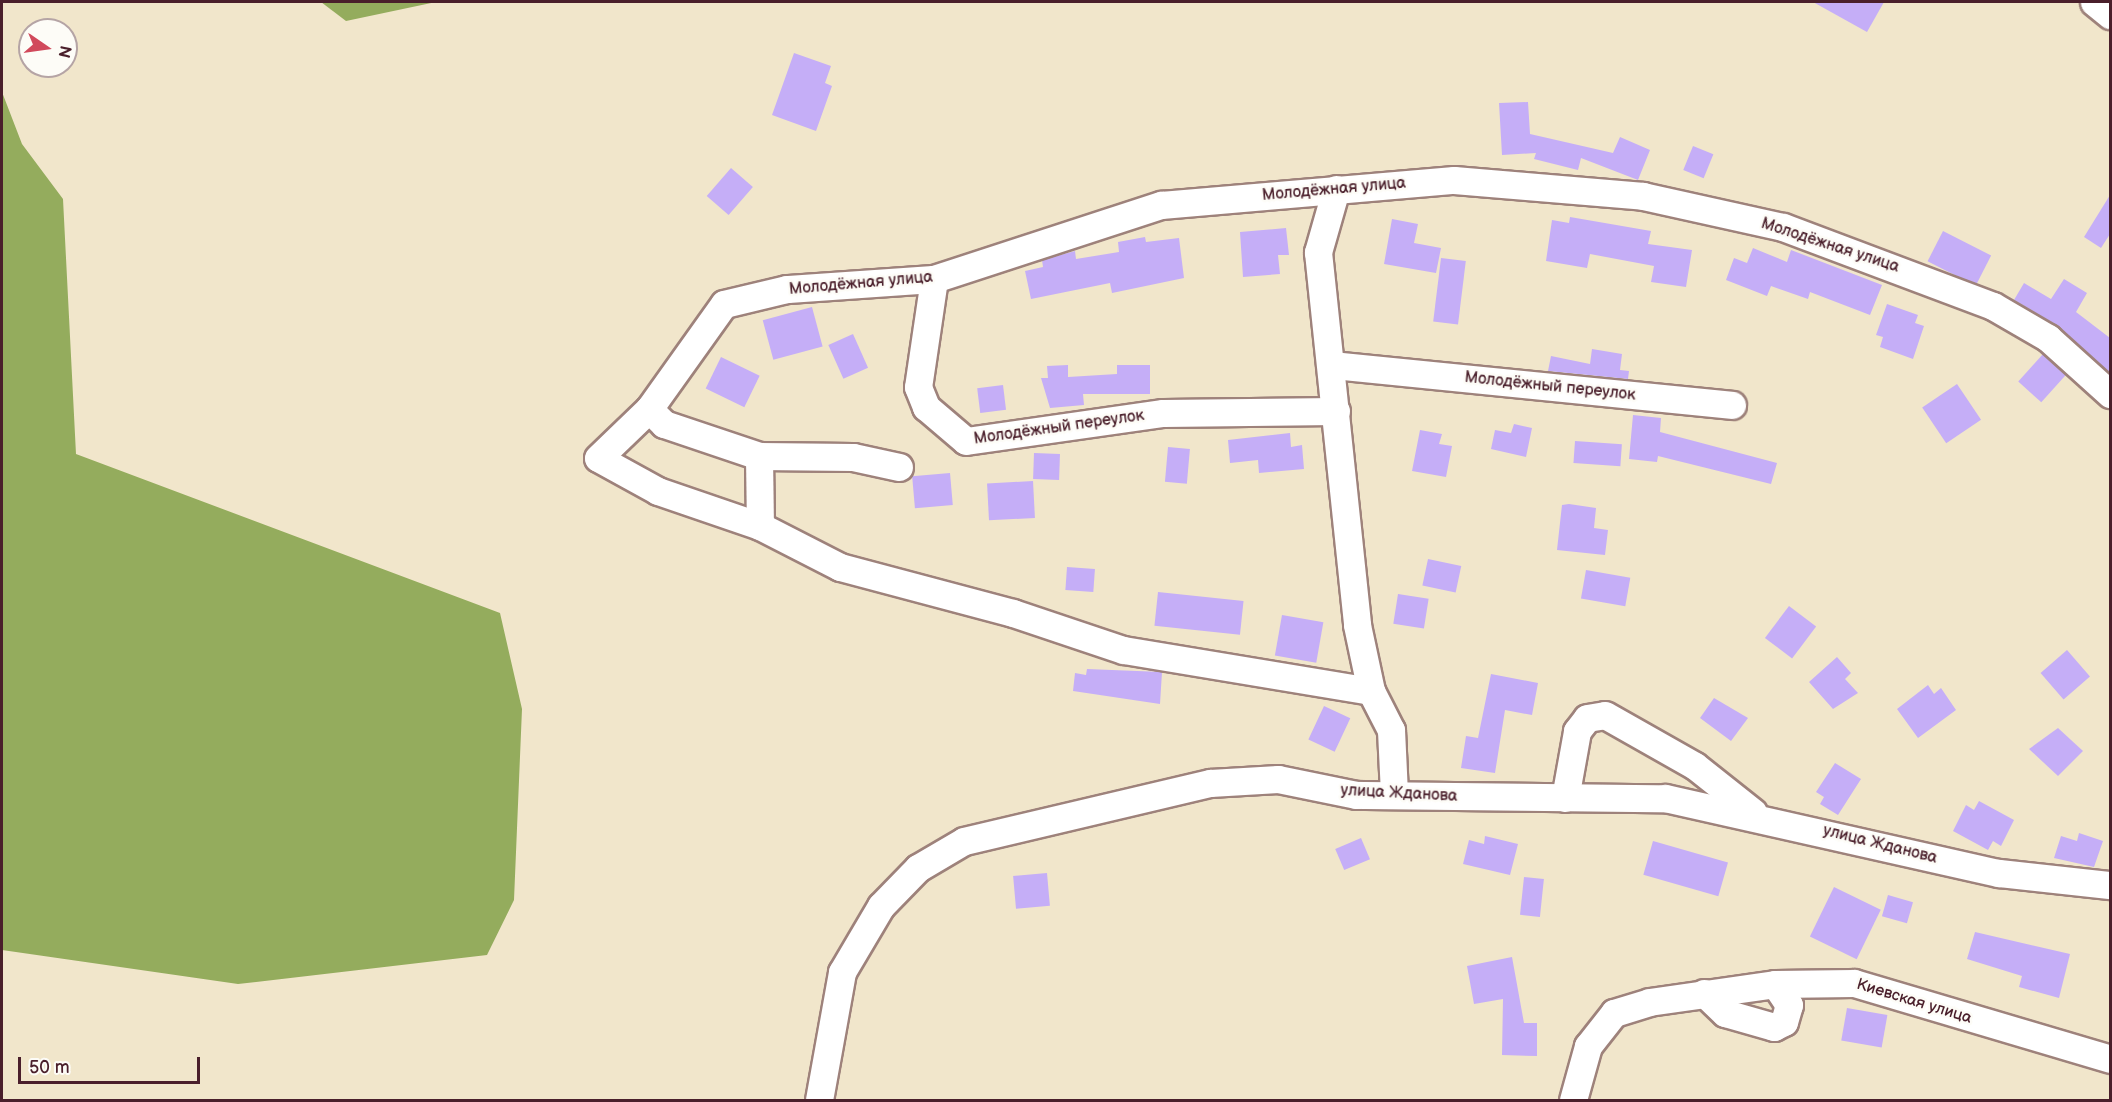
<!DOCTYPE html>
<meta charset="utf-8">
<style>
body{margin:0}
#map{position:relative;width:2112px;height:1102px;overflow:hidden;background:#f1e6cb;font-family:"Balsamiq Sans",sans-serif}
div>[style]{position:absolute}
.forest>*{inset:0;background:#94ac5d}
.building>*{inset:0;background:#c5aef7;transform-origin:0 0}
.roads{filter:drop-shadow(2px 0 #9e827b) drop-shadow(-2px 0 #9e827b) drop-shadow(0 2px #9e827b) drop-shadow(0 -2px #9e827b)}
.minor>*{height:27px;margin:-13.5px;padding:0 13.5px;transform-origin:13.5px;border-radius:13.5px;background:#fff}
span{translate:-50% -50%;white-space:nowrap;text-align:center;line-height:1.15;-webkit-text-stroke:5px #fdfcf7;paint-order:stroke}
.street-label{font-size:16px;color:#4a1f2b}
.frame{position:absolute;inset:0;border:3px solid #4a1f2b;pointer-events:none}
.north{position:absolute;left:18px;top:18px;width:60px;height:60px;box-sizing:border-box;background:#fdfcf7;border:2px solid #b5a4a5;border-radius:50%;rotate:103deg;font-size:16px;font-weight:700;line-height:24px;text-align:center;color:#4a1f2b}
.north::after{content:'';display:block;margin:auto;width:21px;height:27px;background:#d1495b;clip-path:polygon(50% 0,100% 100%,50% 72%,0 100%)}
.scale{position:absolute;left:18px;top:1057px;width:182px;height:27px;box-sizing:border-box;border:3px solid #4a1f2b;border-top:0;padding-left:8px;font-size:18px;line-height:21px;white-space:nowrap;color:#4a1f2b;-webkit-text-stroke:4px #fdfcf7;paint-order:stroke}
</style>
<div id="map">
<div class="forest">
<i style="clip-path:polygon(321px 2px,436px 2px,346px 21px)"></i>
<i style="clip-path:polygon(2px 92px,22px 144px,63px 199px,76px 454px,500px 613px,522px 709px,514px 900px,487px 955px,238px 984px,2px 950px)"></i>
</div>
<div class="building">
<i style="clip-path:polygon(1813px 2px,1884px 2px,1867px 32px)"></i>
<i style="clip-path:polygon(794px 53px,831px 66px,825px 83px,832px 86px,816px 131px,772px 115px)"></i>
<i style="clip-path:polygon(1528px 102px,1530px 134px,1613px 153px,1620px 137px,1650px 150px,1638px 180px,1581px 158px,1578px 170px,1534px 159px,1536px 153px,1502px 155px,1499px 103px)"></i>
<i style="left:1693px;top:146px;width:22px;height:26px;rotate:22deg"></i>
<i style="left:731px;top:168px;width:29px;height:37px;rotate:41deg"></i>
<i style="clip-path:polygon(2110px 195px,2110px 234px,2101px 248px,2084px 237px)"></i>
<i style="clip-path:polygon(1570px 217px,1651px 231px,1648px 244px,1692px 250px,1686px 287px,1651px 282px,1654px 266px,1590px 254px,1587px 268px,1546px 261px,1552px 220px,1569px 223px)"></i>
<i style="clip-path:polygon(1392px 219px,1418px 224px,1414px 243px,1441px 248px,1436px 273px,1384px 264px)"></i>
<i style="clip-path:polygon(1286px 228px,1289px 255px,1278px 255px,1280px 274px,1243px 277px,1240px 232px)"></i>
<i style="left:1943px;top:231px;width:54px;height:34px;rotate:27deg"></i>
<i style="clip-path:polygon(1145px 237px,1146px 242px,1179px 238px,1184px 278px,1112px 293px,1110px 283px,1031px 299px,1025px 271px,1043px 267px,1042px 260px,1075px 251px,1076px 259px,1119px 252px,1118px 242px)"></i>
<i style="clip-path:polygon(1753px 248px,1787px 262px,1791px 250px,1882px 285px,1870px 315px,1810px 292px,1808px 299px,1771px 286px,1767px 296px,1726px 280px,1734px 258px,1747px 263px)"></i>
<i style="left:1441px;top:258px;width:25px;height:64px;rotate:7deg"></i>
<i style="clip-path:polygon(2064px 279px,2087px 293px,2076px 312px,2110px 338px,2110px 373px,2058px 326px,2014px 300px,2024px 283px,2051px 299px)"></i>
<i style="clip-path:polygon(1887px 304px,1918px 315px,1915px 323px,1924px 326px,1913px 359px,1880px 347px,1883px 337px,1876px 335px)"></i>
<i style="left:812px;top:307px;width:41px;height:51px;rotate:75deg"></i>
<i style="left:853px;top:334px;width:37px;height:27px;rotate:66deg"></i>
<i style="clip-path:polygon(1592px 349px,1622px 354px,1620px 370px,1629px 371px,1628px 379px,1548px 371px,1551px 356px,1590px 364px)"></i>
<i style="left:2043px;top:354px;width:31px;height:37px;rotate:42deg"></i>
<i style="left:721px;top:357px;width:43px;height:35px;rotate:26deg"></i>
<i style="clip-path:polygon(1068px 365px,1068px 377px,1117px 374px,1117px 365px,1150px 365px,1150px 394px,1083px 394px,1084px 405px,1050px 408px,1041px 378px,1048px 378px,1047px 366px)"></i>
<i style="left:1957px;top:384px;width:43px;height:42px;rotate:56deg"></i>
<i style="left:1003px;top:385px;width:25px;height:26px;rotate:83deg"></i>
<i style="clip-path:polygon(1633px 415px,1661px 418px,1660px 432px,1777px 463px,1771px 484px,1658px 456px,1657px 462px,1629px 459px)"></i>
<i style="clip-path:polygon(1514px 424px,1532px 428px,1526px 457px,1491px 449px,1495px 430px,1511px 433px)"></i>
<i style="clip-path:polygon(1420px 430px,1442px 434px,1439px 444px,1452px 446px,1446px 477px,1412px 471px)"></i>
<i style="clip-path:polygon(1290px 433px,1291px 447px,1302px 445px,1304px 469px,1259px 473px,1258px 460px,1230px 463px,1228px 440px)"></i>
<i style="left:1575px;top:441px;width:47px;height:22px;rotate:4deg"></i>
<i style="left:1168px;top:447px;width:22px;height:35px;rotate:5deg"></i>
<i style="left:1034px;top:453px;width:26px;height:26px;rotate:2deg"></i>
<i style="left:950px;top:473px;width:32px;height:38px;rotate:85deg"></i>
<i style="left:1033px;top:481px;width:37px;height:46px;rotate:87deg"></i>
<i style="clip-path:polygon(1569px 504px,1596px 508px,1594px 528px,1608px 530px,1605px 555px,1557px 550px,1562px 505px)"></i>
<i style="left:1428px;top:559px;width:34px;height:27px;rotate:12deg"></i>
<i style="left:1067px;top:567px;width:28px;height:23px;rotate:4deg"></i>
<i style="left:1586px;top:570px;width:45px;height:29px;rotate:10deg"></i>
<i style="left:1158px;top:592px;width:86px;height:34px;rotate:6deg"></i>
<i style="left:1398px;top:594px;width:31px;height:30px;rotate:9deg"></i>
<i style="left:1789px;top:606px;width:34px;height:40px;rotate:37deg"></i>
<i style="left:1282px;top:615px;width:42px;height:41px;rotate:10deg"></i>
<i style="left:2067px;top:650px;width:35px;height:35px;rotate:49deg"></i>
<i style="clip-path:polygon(1837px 657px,1851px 673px,1845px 679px,1858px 693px,1833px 709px,1809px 682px)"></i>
<i style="clip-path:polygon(1087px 669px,1162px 672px,1160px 704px,1073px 691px,1075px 673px,1086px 675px)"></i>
<i style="clip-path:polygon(1491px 674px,1538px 683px,1532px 715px,1505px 710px,1495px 773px,1461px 768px,1466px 736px,1478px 738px)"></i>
<i style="clip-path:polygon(1928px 685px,1934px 694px,1941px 688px,1956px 710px,1918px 738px,1897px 709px)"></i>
<i style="clip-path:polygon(1714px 698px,1748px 718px,1731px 741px,1700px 718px)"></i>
<i style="left:1324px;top:706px;width:29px;height:37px;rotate:25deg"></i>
<i style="clip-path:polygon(2058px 728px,2083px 751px,2058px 776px,2029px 749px)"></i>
<i style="clip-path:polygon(1835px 763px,1861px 779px,1838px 815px,1820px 804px,1824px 797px,1816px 792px)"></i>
<i style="clip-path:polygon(1979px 801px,2014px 820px,2001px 846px,1993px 841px,1988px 850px,1953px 831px,1966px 805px,1974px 810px)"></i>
<i style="clip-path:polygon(2079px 833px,2103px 841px,2094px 867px,2054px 858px,2061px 836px,2077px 841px)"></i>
<i style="clip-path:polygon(1485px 836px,1518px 844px,1510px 875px,1463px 864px,1469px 840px,1484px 844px)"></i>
<i style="left:1361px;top:838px;width:23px;height:28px;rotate:67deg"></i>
<i style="left:1653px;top:841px;width:78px;height:35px;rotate:16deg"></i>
<i style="left:1047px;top:873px;width:33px;height:34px;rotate:85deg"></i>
<i style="left:1524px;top:877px;width:20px;height:38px;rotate:6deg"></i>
<i style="left:1834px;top:887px;width:52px;height:55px;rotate:26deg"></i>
<i style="left:1888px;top:895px;width:26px;height:22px;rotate:16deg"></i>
<i style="clip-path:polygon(1975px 932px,2070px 954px,2059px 998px,2019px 987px,2022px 976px,1967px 959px)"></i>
<i style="clip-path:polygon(1512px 957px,1524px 1023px,1537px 1023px,1537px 1056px,1502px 1055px,1503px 999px,1474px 1004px,1467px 966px)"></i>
<i style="left:1847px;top:1008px;width:41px;height:33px;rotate:10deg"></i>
</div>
<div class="roads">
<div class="minor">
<i style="left:2094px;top:2px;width:21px;rotate:39deg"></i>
<i style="left:1336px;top:189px;width:66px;rotate:105.9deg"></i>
<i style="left:1318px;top:252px;width:375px;rotate:84deg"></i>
<i style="left:1357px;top:625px;width:67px;rotate:78deg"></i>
<i style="left:1371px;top:691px;width:44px;rotate:62.9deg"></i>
<i style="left:1391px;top:730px;width:64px;rotate:87.3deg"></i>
<i style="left:934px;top:279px;width:109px;rotate:98.4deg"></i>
<i style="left:918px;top:387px;width:22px;rotate:68deg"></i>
<i style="left:926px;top:407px;width:52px;rotate:40.4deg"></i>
<i style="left:966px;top:441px;width:199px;rotate:-8.1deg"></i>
<i style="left:1163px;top:413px;width:173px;rotate:-0.7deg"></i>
<i style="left:1332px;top:365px;width:402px;rotate:5.7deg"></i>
<i style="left:649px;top:409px;width:21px;rotate:45deg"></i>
<i style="left:664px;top:424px;width:100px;rotate:18.6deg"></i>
<i style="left:759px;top:456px;width:94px;rotate:0.6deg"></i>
<i style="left:853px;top:457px;width:47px;rotate:12.3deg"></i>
<i style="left:759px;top:456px;width:70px;rotate:89.2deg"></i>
<i style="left:1371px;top:691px;width:251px;rotate:-170.6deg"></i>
<i style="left:1123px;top:650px;width:116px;rotate:-161.4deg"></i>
<i style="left:1013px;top:613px;width:179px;rotate:-165.1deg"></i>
<i style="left:840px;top:567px;width:90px;rotate:-152.9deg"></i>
<i style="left:760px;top:526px;width:108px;rotate:-161.1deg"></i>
<i style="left:658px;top:491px;width:68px;rotate:-151.2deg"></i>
<i style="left:598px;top:458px;width:71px;rotate:-43.9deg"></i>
<i style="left:649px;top:409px;width:129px;rotate:-54.5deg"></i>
<i style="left:724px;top:304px;width:65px;rotate:-13.4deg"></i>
<i style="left:787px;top:289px;width:147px;rotate:-3.9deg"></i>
<i style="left:934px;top:279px;width:239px;rotate:-18.1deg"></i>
<i style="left:1161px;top:205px;width:294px;rotate:-4.9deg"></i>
<i style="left:1454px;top:180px;width:190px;rotate:4.8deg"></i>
<i style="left:1643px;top:196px;width:143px;rotate:12.5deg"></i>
<i style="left:1783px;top:227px;width:224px;rotate:20.6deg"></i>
<i style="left:1993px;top:306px;width:64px;rotate:30.2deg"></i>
<i style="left:2048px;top:338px;width:84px;rotate:42.1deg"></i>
<i style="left:1565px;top:798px;width:68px;rotate:-79.8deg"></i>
<i style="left:1577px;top:731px;width:16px;rotate:-52deg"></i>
<i style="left:1587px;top:718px;width:18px;rotate:-9deg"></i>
<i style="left:1605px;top:715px;width:103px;rotate:29.5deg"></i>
<i style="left:1695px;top:766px;width:74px;rotate:38.4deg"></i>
<i style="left:1704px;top:993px;width:29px;rotate:44deg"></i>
<i style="left:1725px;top:1013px;width:51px;rotate:15.9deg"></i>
<i style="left:1774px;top:1027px;width:11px;rotate:-27deg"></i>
<i style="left:1784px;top:1022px;width:18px;rotate:-74deg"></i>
<i style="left:1789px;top:1005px;width:25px;rotate:-124deg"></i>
<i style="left:819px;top:1100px;width:130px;rotate:-79.8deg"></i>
<i style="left:842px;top:972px;width:77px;rotate:-59.4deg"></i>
<i style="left:881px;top:906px;width:53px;rotate:-45.8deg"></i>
<i style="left:918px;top:868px;width:53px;rotate:-30.4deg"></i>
<i style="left:964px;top:841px;width:253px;rotate:-13.3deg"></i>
<i style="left:1210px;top:783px;width:68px;rotate:-3.4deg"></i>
<i style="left:1278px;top:779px;width:80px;rotate:11.6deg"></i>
<i style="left:1356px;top:795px;width:309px;rotate:0.6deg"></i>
<i style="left:1665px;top:798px;width:342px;rotate:12.7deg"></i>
<i style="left:1999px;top:873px;width:112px;rotate:6.2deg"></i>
<i style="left:1573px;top:1100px;width:56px;rotate:-74.5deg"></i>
<i style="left:1588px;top:1046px;width:42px;rotate:-51.8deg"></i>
<i style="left:1614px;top:1013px;width:37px;rotate:-17deg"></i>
<i style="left:1649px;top:1002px;width:127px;rotate:-8.1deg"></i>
<i style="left:1775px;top:984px;width:79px;rotate:-0.7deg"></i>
<i style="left:1854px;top:983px;width:267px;rotate:16.5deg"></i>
</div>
</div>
<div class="street-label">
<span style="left:1334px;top:190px;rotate:-5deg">Молодёжная улица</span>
<span style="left:1830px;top:246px;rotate:18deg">Молодёжная улица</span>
<span style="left:861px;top:284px;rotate:-5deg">Молодёжная улица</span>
<span style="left:1550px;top:387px;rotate:6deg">Молодёжный переулок</span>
<span style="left:1059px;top:428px;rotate:-8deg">Молодёжный переулок</span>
<span style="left:1399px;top:794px;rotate:3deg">улица Жданова</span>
<span style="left:1880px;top:845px;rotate:14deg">улица Жданова</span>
<span style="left:1914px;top:1002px;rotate:17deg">Киевская улица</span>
</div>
<div class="frame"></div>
<div class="north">N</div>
<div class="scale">50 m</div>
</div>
